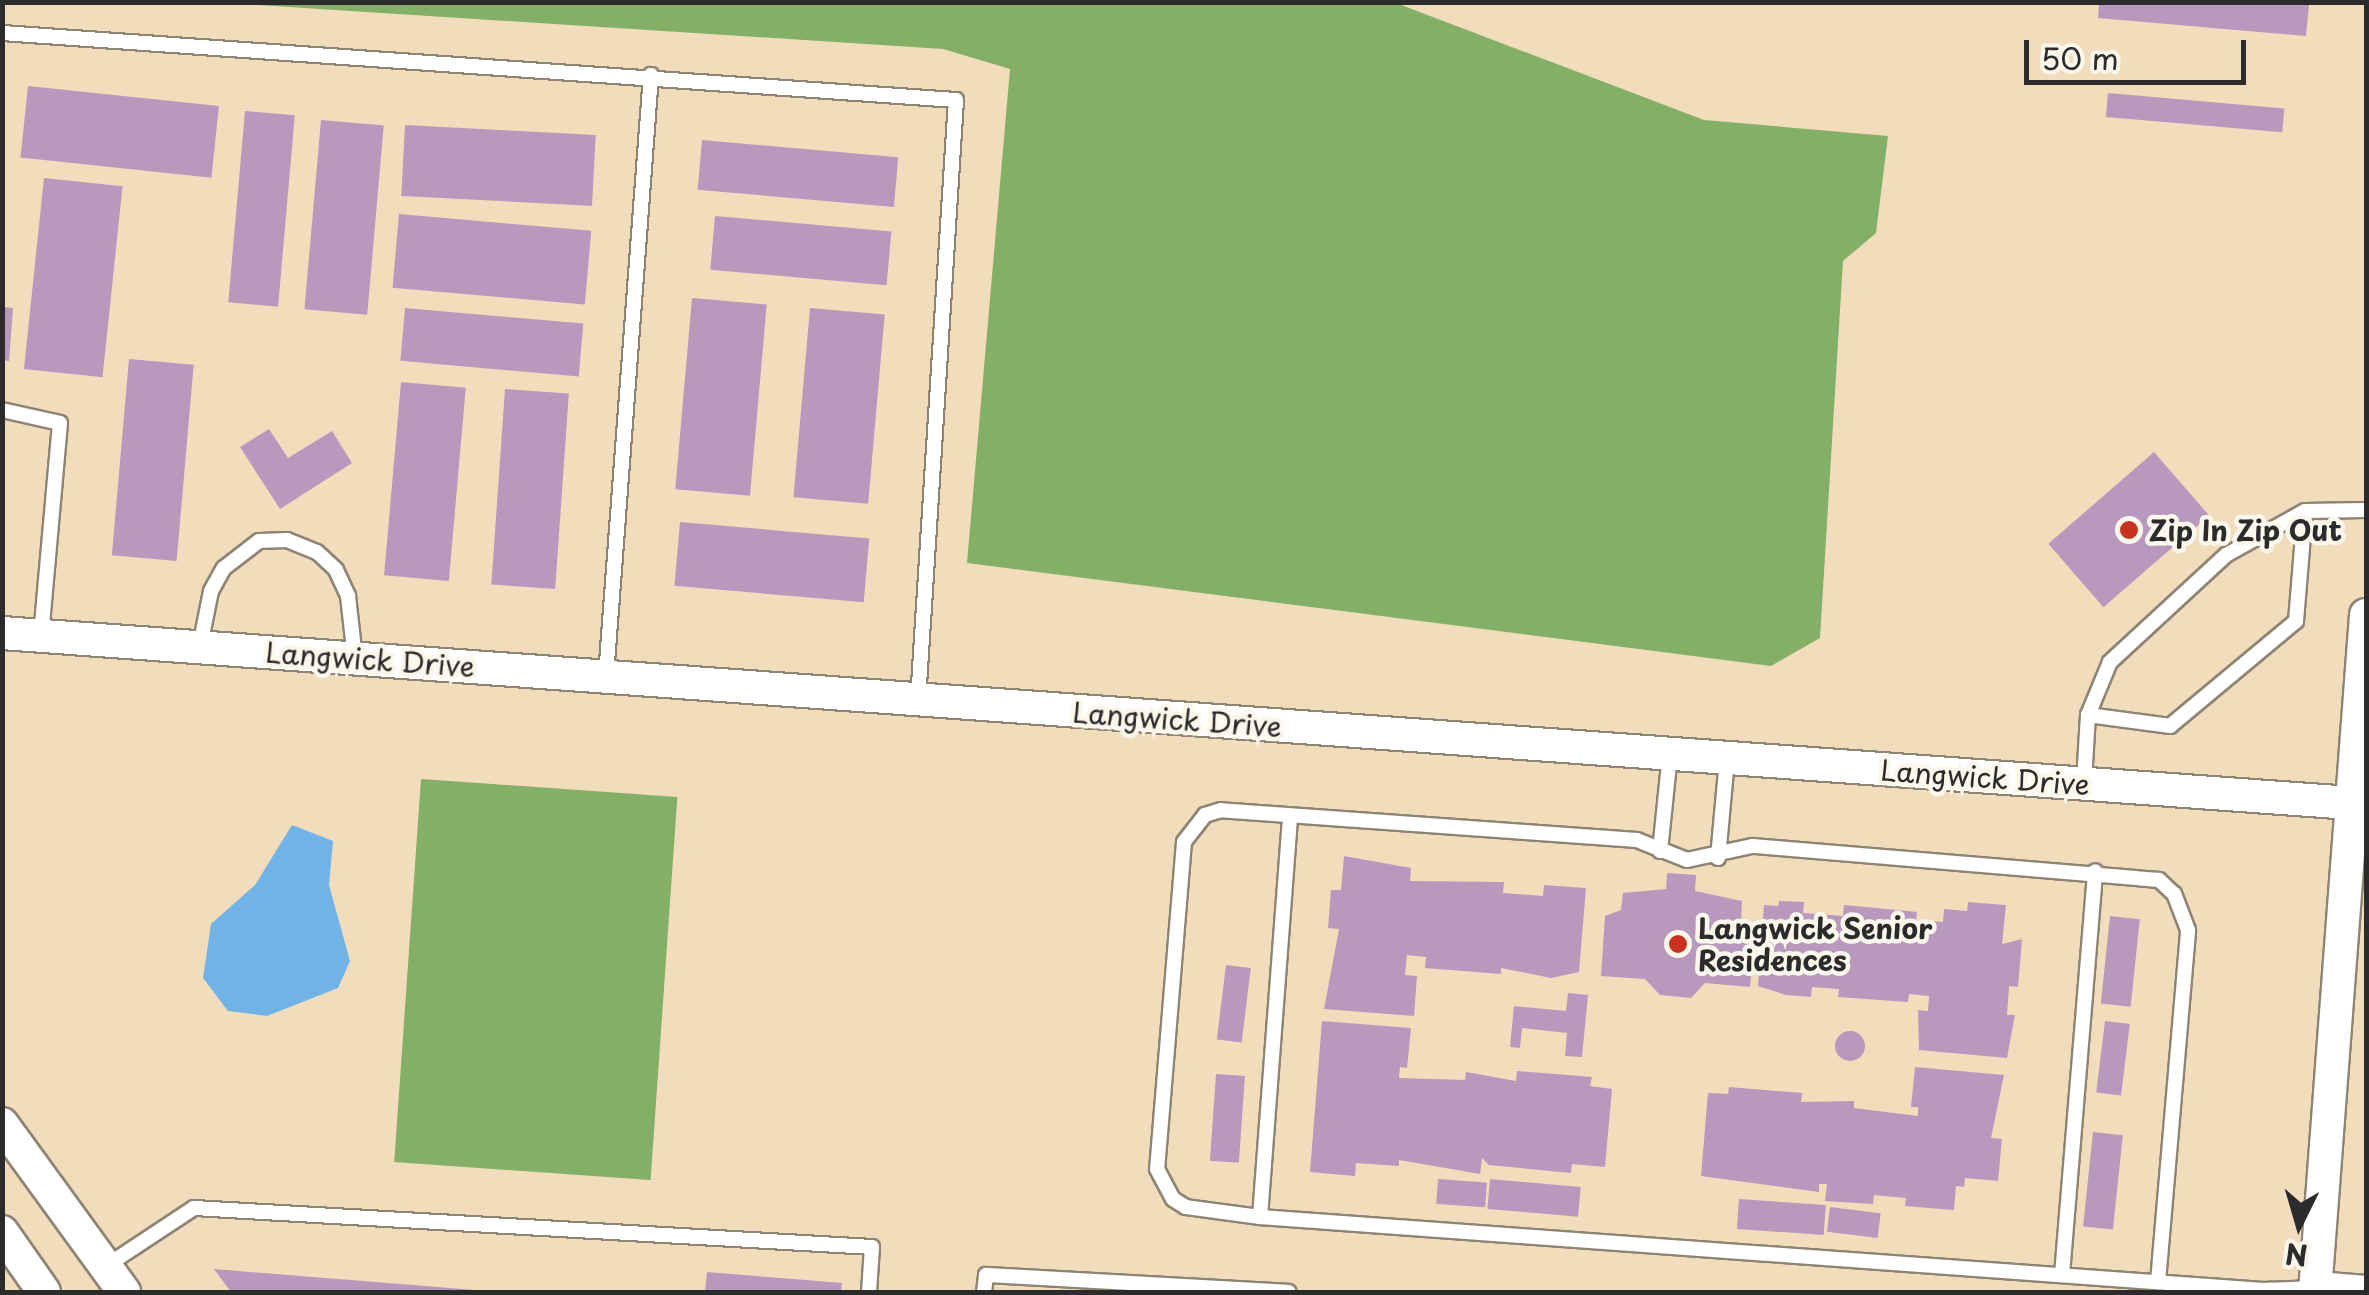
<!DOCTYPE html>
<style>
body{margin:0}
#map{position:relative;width:2369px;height:1295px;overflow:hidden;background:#f1ddbc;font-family:"Playpen Sans",sans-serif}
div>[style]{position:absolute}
.forest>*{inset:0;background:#84af66;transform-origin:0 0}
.water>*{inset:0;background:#71b3e6}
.building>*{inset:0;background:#b998be;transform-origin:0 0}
.round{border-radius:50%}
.roads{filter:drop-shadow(2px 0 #8e8474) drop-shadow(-2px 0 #8e8474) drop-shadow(0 2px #8e8474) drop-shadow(0 -2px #8e8474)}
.service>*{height:14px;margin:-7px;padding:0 7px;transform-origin:7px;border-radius:7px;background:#fff}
.tertiary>*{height:32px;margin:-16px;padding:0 16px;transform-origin:16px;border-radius:16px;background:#fff}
.dots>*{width:28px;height:28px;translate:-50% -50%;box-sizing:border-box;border:5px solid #fbf7ec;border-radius:50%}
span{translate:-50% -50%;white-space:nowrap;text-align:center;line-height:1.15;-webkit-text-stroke:9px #fbf7ec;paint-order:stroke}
.poi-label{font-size:28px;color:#2b2b2b;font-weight:700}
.left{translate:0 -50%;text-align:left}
.street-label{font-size:28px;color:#2b2b2b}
.frame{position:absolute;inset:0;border:5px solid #2b2b2b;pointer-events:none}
.north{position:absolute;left:2249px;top:1175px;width:100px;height:100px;-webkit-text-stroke:8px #fbf7ec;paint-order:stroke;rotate:185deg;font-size:28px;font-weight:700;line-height:40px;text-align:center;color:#2b2b2b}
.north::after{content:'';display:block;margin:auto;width:35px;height:45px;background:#2b2b2b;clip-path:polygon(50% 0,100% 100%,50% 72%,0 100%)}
.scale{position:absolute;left:2024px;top:40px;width:222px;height:45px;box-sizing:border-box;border:5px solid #2b2b2b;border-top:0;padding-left:12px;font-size:30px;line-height:35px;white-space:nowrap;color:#2b2b2b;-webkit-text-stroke:8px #fbf7ec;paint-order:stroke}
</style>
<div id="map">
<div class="forest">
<i style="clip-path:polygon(227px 3px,1396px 3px,1704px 120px,1888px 136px,1876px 233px,1843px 261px,1820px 638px,1771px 666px,967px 563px,1010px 69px,943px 49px)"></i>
<i style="left:421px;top:779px;width:257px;height:384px;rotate:4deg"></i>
</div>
<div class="water">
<i style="clip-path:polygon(292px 825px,333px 841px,329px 885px,350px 961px,338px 988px,267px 1016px,228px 1011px,203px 978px,211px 924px,255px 885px)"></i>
</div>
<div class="building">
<i style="clip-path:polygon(2099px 2px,2309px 5px,2306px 36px,2098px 18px)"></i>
<i style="left:28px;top:86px;width:192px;height:72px;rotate:6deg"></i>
<i style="left:2108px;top:93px;width:177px;height:24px;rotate:5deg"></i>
<i style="left:245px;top:111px;width:50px;height:192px;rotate:5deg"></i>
<i style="left:321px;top:120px;width:63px;height:190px;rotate:5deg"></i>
<i style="left:405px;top:125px;width:191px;height:71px;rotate:3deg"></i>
<i style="left:702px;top:140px;width:197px;height:50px;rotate:5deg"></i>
<i style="left:44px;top:178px;width:79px;height:192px;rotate:6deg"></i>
<i style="left:399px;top:214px;width:193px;height:74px;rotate:5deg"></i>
<i style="left:715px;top:216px;width:177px;height:54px;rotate:5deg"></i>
<i style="left:692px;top:298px;width:75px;height:192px;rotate:5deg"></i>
<i style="clip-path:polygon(2px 307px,13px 308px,9px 361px,2px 360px)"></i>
<i style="left:405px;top:308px;width:179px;height:53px;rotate:5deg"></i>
<i style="left:810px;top:308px;width:75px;height:190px;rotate:5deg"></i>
<i style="left:129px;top:359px;width:65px;height:197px;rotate:5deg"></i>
<i style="left:401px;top:382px;width:65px;height:194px;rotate:5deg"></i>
<i style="left:505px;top:389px;width:64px;height:196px;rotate:4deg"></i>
<i style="clip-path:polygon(269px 429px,288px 458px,332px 431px,352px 463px,280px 509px,240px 447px)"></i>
<i style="left:2154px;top:452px;width:84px;height:140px;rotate:49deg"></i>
<i style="left:680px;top:522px;width:190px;height:64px;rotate:5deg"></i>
<i style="clip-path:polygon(1344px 856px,1411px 868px,1410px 881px,1504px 882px,1503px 893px,1543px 896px,1544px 885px,1586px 888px,1579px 972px,1551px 978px,1501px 968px,1501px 974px,1425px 968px,1426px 957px,1407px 955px,1405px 975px,1417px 976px,1414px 1016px,1324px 1009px,1339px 929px,1328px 928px,1331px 890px,1341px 890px)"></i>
<i style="clip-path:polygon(1667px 873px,1696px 875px,1695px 891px,1742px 901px,1741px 921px,1755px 935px,1750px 987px,1705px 983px,1691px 998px,1660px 995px,1645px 979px,1601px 976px,1605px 916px,1621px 910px,1623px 893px,1666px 889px)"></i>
<i style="clip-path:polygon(1779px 901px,1804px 902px,1803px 913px,1843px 916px,1844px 905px,1917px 912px,1916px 920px,1943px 922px,1944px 909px,1967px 911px,1968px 902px,2006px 905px,2002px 944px,2022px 939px,2018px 987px,2009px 986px,2007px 1015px,2015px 1015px,2007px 1058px,1919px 1050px,1918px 1010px,1928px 1011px,1929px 996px,1909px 994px,1908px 1002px,1838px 997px,1839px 989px,1812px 987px,1811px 997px,1786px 995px,1758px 986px,1764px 905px,1778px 906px)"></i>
<i style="left:2110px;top:916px;width:30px;height:88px;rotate:6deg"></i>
<i style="left:1226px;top:965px;width:25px;height:75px;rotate:7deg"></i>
<i style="clip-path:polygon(1568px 993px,1588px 995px,1582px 1057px,1565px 1056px,1567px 1033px,1522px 1028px,1520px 1048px,1510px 1047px,1514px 1006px,1566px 1011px)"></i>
<i style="clip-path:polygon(1322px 1021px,1411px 1028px,1407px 1068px,1400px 1067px,1399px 1078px,1465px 1080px,1466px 1072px,1516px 1081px,1517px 1071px,1592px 1077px,1590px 1086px,1612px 1089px,1605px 1167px,1572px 1164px,1571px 1173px,1489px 1165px,1482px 1158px,1480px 1174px,1399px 1160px,1399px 1166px,1356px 1163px,1355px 1176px,1310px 1172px)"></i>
<i style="left:2105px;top:1021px;width:25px;height:72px;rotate:7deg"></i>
<i class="round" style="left:1835px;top:1031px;width:30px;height:30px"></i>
<i style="clip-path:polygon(1915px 1067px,2004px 1075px,1991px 1138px,2002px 1139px,1998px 1181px,1965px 1178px,1964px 1187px,1956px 1186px,1954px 1210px,1905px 1206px,1906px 1198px,1874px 1195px,1873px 1204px,1825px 1201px,1827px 1184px,1819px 1184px,1819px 1192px,1701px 1176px,1708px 1093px,1728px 1094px,1729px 1087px,1802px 1093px,1801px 1102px,1854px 1101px,1854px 1108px,1918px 1116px,1918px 1107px,1911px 1107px)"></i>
<i style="left:1216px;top:1074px;width:29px;height:87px;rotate:4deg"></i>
<i style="left:2093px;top:1132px;width:30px;height:95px;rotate:6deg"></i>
<i style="left:1438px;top:1179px;width:49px;height:25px;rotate:4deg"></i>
<i style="left:1490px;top:1179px;width:91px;height:30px;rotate:5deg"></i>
<i style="left:1739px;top:1199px;width:87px;height:30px;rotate:4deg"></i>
<i style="left:1830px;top:1207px;width:51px;height:25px;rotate:7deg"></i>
<i style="clip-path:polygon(214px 1269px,475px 1290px,475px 1292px,231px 1292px)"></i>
<i style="clip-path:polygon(707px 1272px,842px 1283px,841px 1292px,705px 1292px)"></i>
</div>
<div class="roads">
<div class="service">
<i style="left:2px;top:33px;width:956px;rotate:4.02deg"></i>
<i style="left:956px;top:100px;width:601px;rotate:93.62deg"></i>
<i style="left:2px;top:410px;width:59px;rotate:12.6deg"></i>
<i style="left:60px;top:423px;width:212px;rotate:95.1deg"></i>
<i style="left:200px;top:646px;width:56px;rotate:-78.7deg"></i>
<i style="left:211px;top:591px;width:26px;rotate:-61deg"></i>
<i style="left:224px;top:568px;width:44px;rotate:-37.6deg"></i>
<i style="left:259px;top:541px;width:28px;rotate:-2deg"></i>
<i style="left:287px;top:540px;width:32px;rotate:22deg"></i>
<i style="left:317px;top:552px;width:26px;rotate:43deg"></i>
<i style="left:336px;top:570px;width:29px;rotate:65deg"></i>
<i style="left:348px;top:596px;width:62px;rotate:83.6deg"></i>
<i style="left:606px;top:676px;width:603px;rotate:-85.72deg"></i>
<i style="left:2088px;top:715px;width:83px;rotate:7.6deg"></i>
<i style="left:2170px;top:726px;width:164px;rotate:-39.8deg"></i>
<i style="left:2296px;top:621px;width:110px;rotate:-85.3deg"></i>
<i style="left:2084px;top:782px;width:67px;rotate:-86.6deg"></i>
<i style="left:2088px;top:715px;width:57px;rotate:-67.5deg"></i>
<i style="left:2110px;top:662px;width:158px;rotate:-42.7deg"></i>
<i style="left:2226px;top:555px;width:90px;rotate:-29.1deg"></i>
<i style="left:2305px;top:511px;width:61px;rotate:-0.9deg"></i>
<i style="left:1660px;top:851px;width:97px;rotate:-84.1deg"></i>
<i style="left:1718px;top:858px;width:99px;rotate:-84.8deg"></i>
<i style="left:1260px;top:1217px;width:402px;rotate:-85.7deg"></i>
<i style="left:106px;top:1266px;width:105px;rotate:-33.4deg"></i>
<i style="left:194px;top:1208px;width:679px;rotate:3.29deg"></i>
<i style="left:872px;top:1247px;width:45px;rotate:93.8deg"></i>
<i style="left:2062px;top:1275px;width:405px;rotate:-85.3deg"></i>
<i style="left:2158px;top:1282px;width:353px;rotate:-85.1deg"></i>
<i style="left:2188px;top:930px;width:39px;rotate:-111deg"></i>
<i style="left:2174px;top:894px;width:21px;rotate:-137deg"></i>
<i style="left:2159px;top:880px;width:408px;rotate:-175.2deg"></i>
<i style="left:1752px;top:846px;width:66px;rotate:167.8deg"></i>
<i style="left:1687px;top:860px;width:54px;rotate:-158.2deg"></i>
<i style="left:1637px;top:840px;width:417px;rotate:-175.9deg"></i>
<i style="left:1221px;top:810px;width:17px;rotate:163deg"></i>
<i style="left:1205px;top:815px;width:34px;rotate:128deg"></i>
<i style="left:1184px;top:842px;width:328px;rotate:94.7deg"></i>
<i style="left:1157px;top:1169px;width:34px;rotate:62deg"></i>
<i style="left:1173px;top:1199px;width:15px;rotate:32deg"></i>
<i style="left:1186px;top:1207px;width:75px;rotate:7.7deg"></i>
<i style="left:1260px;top:1217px;width:1006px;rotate:4.16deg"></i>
<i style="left:2263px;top:1290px;width:53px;rotate:-2.2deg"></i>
<i style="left:984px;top:1292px;width:17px;rotate:-83deg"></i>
<i style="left:986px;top:1275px;width:303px;rotate:3.2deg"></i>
</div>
<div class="tertiary">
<i style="left:2px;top:633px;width:2356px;rotate:4.14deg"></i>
<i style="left:2px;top:1124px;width:208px;rotate:54deg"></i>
<i style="left:2px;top:1232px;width:73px;rotate:55deg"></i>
<i style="left:2316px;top:1288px;width:50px;rotate:4.6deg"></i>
<i style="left:2315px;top:1292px;width:679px;rotate:-85.69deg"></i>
</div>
</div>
<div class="dots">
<i style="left:2129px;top:530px;background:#c8321e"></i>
<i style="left:1678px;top:944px;background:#c8321e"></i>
</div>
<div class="poi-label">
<span class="left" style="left:2149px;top:530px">Zip In Zip Out</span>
<span class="left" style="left:1698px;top:944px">Langwick Senior<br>Residences</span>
</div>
<div class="street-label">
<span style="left:370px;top:659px;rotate:4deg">Langwick Drive</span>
<span style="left:1177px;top:719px;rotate:4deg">Langwick Drive</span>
<span style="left:1985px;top:777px;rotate:4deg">Langwick Drive</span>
</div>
<div class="frame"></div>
<div class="north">N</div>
<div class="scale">50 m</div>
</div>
